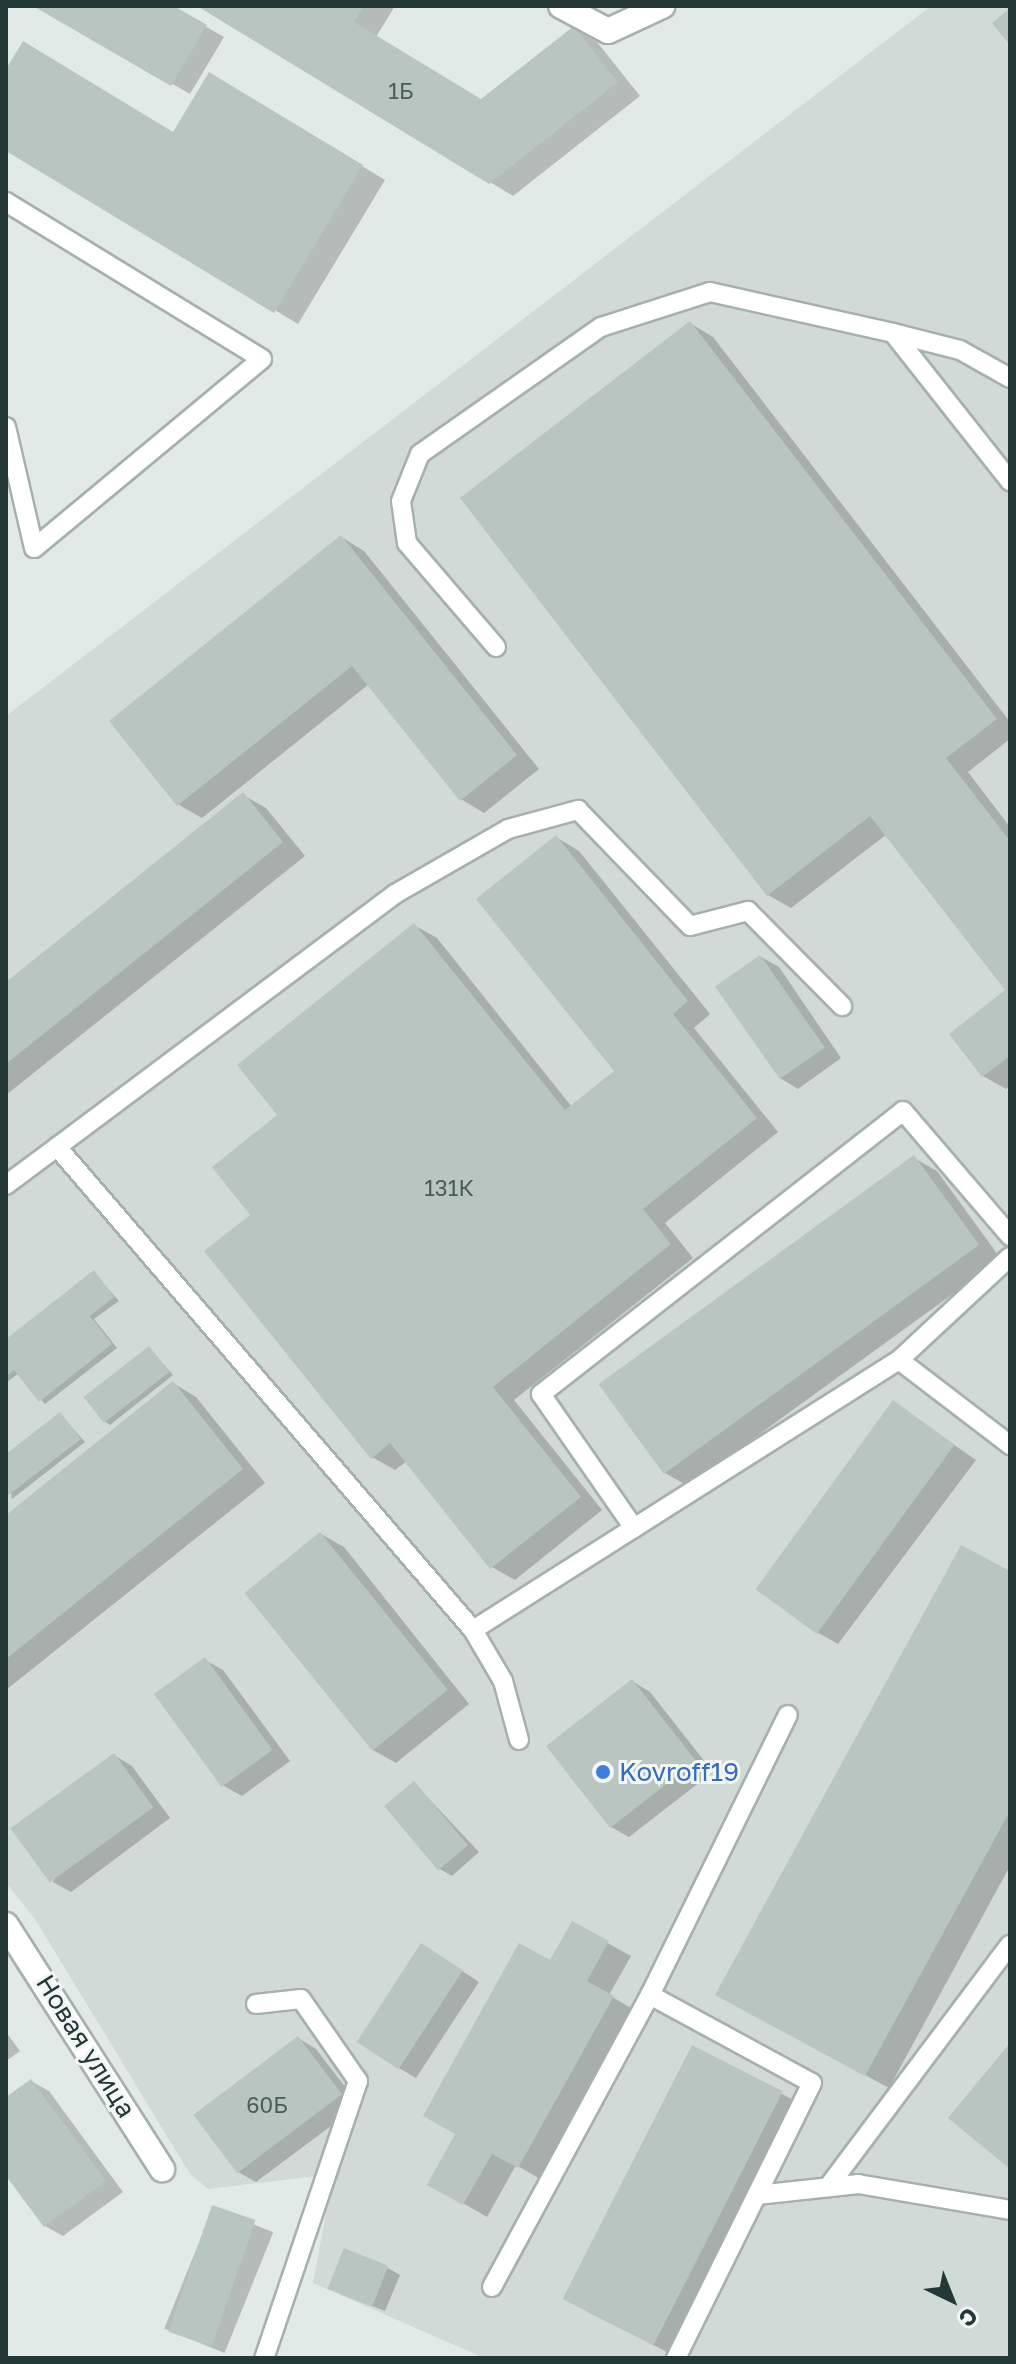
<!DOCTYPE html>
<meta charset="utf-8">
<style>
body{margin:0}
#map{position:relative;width:1016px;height:2364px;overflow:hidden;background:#e2eae8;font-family:"Golos Text",sans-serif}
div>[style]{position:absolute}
.built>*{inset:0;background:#d1dad7}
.shadow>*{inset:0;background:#0003;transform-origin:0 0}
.building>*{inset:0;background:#b8c5c1;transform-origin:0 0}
.roads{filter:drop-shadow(2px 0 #a5b1af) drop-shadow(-2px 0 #a5b1af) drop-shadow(0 2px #a5b1af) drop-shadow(0 -2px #a5b1af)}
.service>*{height:18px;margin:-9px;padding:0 9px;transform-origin:9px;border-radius:9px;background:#fff}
.minor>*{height:24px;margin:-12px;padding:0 12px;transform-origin:12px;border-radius:12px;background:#fff}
.dots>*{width:22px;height:22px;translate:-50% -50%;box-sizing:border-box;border:4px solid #f2f7f6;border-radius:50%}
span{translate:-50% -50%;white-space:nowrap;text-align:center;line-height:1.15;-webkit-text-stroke:6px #f2f7f6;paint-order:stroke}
.number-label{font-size:22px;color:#495c5a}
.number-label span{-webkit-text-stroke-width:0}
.shop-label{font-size:26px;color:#366cbe}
.left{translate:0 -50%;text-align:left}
.street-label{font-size:26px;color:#243937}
.frame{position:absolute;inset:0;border:8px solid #243937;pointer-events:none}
.north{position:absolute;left:912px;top:2260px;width:80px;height:80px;-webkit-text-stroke:6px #f2f7f6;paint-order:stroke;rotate:137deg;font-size:22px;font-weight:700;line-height:32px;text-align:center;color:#243937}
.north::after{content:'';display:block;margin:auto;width:28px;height:36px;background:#243937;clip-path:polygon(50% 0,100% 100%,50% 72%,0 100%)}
</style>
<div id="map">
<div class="built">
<i style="clip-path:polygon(931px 6px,1010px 6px,1010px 2358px,484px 2358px,313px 2283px,333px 2174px,208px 2189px,190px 2174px,35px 1919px,6px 1883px,6px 716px)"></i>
</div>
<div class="shadow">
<i style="clip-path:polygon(37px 6px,170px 6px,224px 37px,190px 94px)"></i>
<i style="clip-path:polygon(201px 6px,395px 6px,376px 37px,482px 101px,574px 29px,597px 42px,640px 96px,513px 196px)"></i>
<i style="clip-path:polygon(6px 73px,174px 134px,233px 88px,385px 180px,298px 324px,6px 148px)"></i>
<i style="clip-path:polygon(690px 323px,713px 337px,1010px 722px,1010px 739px,968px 772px,1010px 827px,1010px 1086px,1006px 1089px,983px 1076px,1008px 990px,887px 834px,791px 908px,768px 895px)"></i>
<i style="clip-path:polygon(341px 537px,364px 551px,539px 769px,484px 813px,461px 799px,369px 684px,202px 818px,179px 805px)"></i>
<i style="clip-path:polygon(243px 795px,266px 808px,305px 856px,6px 1095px,6px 984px)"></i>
<i style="clip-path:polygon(556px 837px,579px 851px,710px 1014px,694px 1028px,778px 1132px,665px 1223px,693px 1258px,514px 1400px,602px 1510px,515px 1580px,492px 1567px,407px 1461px,395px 1470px,372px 1457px,253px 1215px,280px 1115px,414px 925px,437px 938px,572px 1107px,617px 1071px)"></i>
<i style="clip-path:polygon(761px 957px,779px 967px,841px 1058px,798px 1089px,780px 1078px)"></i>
<i style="clip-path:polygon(914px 1158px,937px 1171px,1001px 1259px,688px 1486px,665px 1473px)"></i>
<i style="clip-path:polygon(94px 1273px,119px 1301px,94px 1319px,117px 1348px,45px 1404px,19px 1373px,6px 1383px,6px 1342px)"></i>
<i style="clip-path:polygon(149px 1348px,173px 1375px,110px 1425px,104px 1421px)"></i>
<i style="clip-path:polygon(173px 1383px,196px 1397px,265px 1483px,6px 1690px,6px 1517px)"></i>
<i style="clip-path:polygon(894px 1403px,976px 1460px,838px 1644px,815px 1631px)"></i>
<i style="clip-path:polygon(60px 1414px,85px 1442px,12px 1499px,6px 1456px)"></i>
<i style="clip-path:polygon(321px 1534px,344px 1547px,469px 1704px,396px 1763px,373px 1750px)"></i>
<i style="clip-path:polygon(1010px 1573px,1010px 1866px,889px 2088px,741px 2007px)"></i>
<i style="clip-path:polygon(205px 1660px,223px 1670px,290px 1761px,242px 1796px,224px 1786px)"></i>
<i style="clip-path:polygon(632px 1681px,650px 1692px,713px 1772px,629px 1837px,611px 1827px)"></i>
<i style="clip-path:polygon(114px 1755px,132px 1766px,170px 1818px,71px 1892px,53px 1882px)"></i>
<i style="clip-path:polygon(414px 1783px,479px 1852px,452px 1876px,440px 1869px)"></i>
<i style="clip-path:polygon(573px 1924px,631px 1956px,609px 1995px,636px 2011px,542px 2180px,516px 2165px,487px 2217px,430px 2184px)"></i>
<i style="clip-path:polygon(439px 1956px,479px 1982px,416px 2078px,399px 2068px)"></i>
<i style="clip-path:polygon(6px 2032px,20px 2051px,6px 2061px)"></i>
<i style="clip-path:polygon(298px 2038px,316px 2049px,359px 2105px,256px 2182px,238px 2172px)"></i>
<i style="clip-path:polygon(692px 2047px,805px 2106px,677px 2357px,588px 2312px)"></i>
<i style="clip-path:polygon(31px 2081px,49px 2091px,123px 2192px,63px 2236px,45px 2226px,6px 2172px,6px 2100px)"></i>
<i style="left:213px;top:2208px;width:65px;height:130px;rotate:22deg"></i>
<i style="clip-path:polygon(388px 2268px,400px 2275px,385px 2311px,343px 2295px)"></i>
</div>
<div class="building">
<i style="clip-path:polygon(33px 6px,174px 6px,207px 25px,171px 86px)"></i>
<i style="clip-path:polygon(197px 6px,364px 6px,354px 22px,481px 99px,574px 26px,618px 82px,489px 184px)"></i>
<i style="clip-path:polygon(1010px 8px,1010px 45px,992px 23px)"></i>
<i style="clip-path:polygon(23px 41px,173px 132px,209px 72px,363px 165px,274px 313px,6px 151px,6px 69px)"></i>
<i style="clip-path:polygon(690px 321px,997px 719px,946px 758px,1010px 841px,1010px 1056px,982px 1077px,949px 1034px,1005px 990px,870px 816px,767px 896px,460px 498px)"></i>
<i style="clip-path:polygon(341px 535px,517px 755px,460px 801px,352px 666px,177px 806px,109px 721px)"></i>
<i style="clip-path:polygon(243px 792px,283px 842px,6px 1064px,6px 982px)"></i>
<i style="clip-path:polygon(556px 835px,688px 1001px,673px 1014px,757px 1118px,643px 1209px,671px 1244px,493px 1387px,581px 1497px,490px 1569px,390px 1443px,371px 1459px,204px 1251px,250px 1215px,212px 1167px,277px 1115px,237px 1065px,414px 923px,565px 1110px,614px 1071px,476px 899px)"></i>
<i style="left:760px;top:955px;width:113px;height:55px;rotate:55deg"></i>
<i style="left:914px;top:1155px;width:111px;height:390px;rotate:54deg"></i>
<i style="clip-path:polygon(94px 1270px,114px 1297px,90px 1316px,112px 1344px,39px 1402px,14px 1370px,6px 1377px,6px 1339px)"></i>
<i style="left:149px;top:1346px;width:33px;height:83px;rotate:52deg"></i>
<i style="clip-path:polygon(173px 1381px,243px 1469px,6px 1659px,6px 1515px)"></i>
<i style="left:893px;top:1400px;width:76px;height:234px;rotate:36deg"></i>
<i style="clip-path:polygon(60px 1412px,81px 1439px,6px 1497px,6px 1454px)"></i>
<i style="left:320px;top:1532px;width:203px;height:97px;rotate:51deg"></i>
<i style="clip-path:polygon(961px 1545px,1010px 1571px,1010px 1811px,865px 2076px,715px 1995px)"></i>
<i style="left:205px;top:1657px;width:115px;height:63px;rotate:54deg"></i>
<i style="left:632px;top:1679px;width:104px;height:109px;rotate:52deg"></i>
<i style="left:114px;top:1753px;width:67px;height:128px;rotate:54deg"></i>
<i style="left:414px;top:1781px;width:84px;height:39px;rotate:50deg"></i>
<i style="clip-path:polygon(572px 1921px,609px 1941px,587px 1981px,614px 1996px,518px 2168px,492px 2154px,463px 2205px,427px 2185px,455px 2134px,423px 2116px,519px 1943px,550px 1960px)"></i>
<i style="left:421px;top:1943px;width:50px;height:118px;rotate:33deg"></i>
<i style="left:298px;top:2036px;width:73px;height:131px;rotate:53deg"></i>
<i style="clip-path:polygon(1010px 2043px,1010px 2169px,948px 2118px)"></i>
<i style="left:692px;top:2045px;width:102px;height:285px;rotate:27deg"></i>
<i style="clip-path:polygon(31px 2079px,106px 2181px,44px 2227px,6px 2176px,6px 2097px)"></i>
<i style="left:212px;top:2205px;width:46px;height:134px;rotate:19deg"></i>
<i style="left:344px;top:2248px;width:48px;height:44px;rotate:22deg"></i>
</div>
<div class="roads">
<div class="service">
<i style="left:6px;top:202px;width:300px;rotate:31.5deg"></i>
<i style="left:262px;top:359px;width:296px;rotate:140.3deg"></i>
<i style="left:34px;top:548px;width:124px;rotate:-103deg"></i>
<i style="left:893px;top:333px;width:69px;rotate:14.2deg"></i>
<i style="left:960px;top:350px;width:57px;rotate:29.2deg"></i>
<i style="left:496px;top:647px;width:137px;rotate:-130.6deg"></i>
<i style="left:407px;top:543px;width:42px;rotate:-98.1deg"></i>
<i style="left:401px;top:501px;width:51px;rotate:-68deg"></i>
<i style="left:420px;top:454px;width:221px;rotate:-35.1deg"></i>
<i style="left:601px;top:327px;width:114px;rotate:-17.8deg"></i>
<i style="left:710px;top:292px;width:188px;rotate:12.6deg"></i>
<i style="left:893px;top:333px;width:189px;rotate:51.7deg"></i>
<i style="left:57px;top:1147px;width:422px;rotate:-36.8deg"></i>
<i style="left:395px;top:894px;width:130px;rotate:-29.9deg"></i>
<i style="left:508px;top:829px;width:73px;rotate:-15.2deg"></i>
<i style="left:578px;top:810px;width:161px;rotate:46deg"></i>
<i style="left:690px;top:926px;width:60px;rotate:-14.5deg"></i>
<i style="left:748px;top:911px;width:134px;rotate:45.3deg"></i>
<i style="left:6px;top:1185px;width:64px;rotate:-36.7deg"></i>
<i style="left:57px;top:1147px;width:637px;rotate:49.26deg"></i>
<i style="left:473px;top:1630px;width:504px;rotate:-32.37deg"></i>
<i style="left:899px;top:1360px;width:140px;rotate:37.4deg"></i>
<i style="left:899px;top:1360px;width:151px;rotate:-42.9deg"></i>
<i style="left:634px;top:1528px;width:163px;rotate:-124.8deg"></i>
<i style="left:541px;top:1394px;width:459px;rotate:-38deg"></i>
<i style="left:903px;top:1111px;width:165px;rotate:49.4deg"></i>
<i style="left:473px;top:1630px;width:59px;rotate:59.5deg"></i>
<i style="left:503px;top:1681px;width:61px;rotate:74.8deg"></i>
<i style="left:650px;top:1995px;width:184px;rotate:28.5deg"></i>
<i style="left:812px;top:2083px;width:307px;rotate:116.3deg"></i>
<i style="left:256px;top:2004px;width:45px;rotate:-6.3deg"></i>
<i style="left:301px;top:1999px;width:100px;rotate:55.2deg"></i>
<i style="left:358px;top:2081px;width:293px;rotate:108.7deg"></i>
<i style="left:828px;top:2187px;width:303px;rotate:-53.1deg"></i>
<i style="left:757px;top:2195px;width:102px;rotate:-6.2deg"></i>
<i style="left:858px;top:2184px;width:154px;rotate:9.7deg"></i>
<i style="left:492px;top:2287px;width:332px;rotate:-61.6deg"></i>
<i style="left:650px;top:1995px;width:312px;rotate:-63.8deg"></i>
</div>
<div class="minor">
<i style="left:561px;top:6px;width:53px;rotate:28deg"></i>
<i style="left:608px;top:31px;width:60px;rotate:-24.8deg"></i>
<i style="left:6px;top:1925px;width:290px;rotate:57.4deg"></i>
</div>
</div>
<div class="dots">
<i style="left:603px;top:1772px;background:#3f7fe0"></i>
</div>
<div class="number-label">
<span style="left:401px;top:91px">1Б</span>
<span style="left:449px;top:1188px">131К</span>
<span style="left:267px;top:2105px">60Б</span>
</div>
<div class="shop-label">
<span class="left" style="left:619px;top:1772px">Kovroff19</span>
</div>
<div class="street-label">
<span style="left:86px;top:2046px;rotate:58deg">Новая улица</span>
</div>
<div class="frame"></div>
<div class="north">С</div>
</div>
